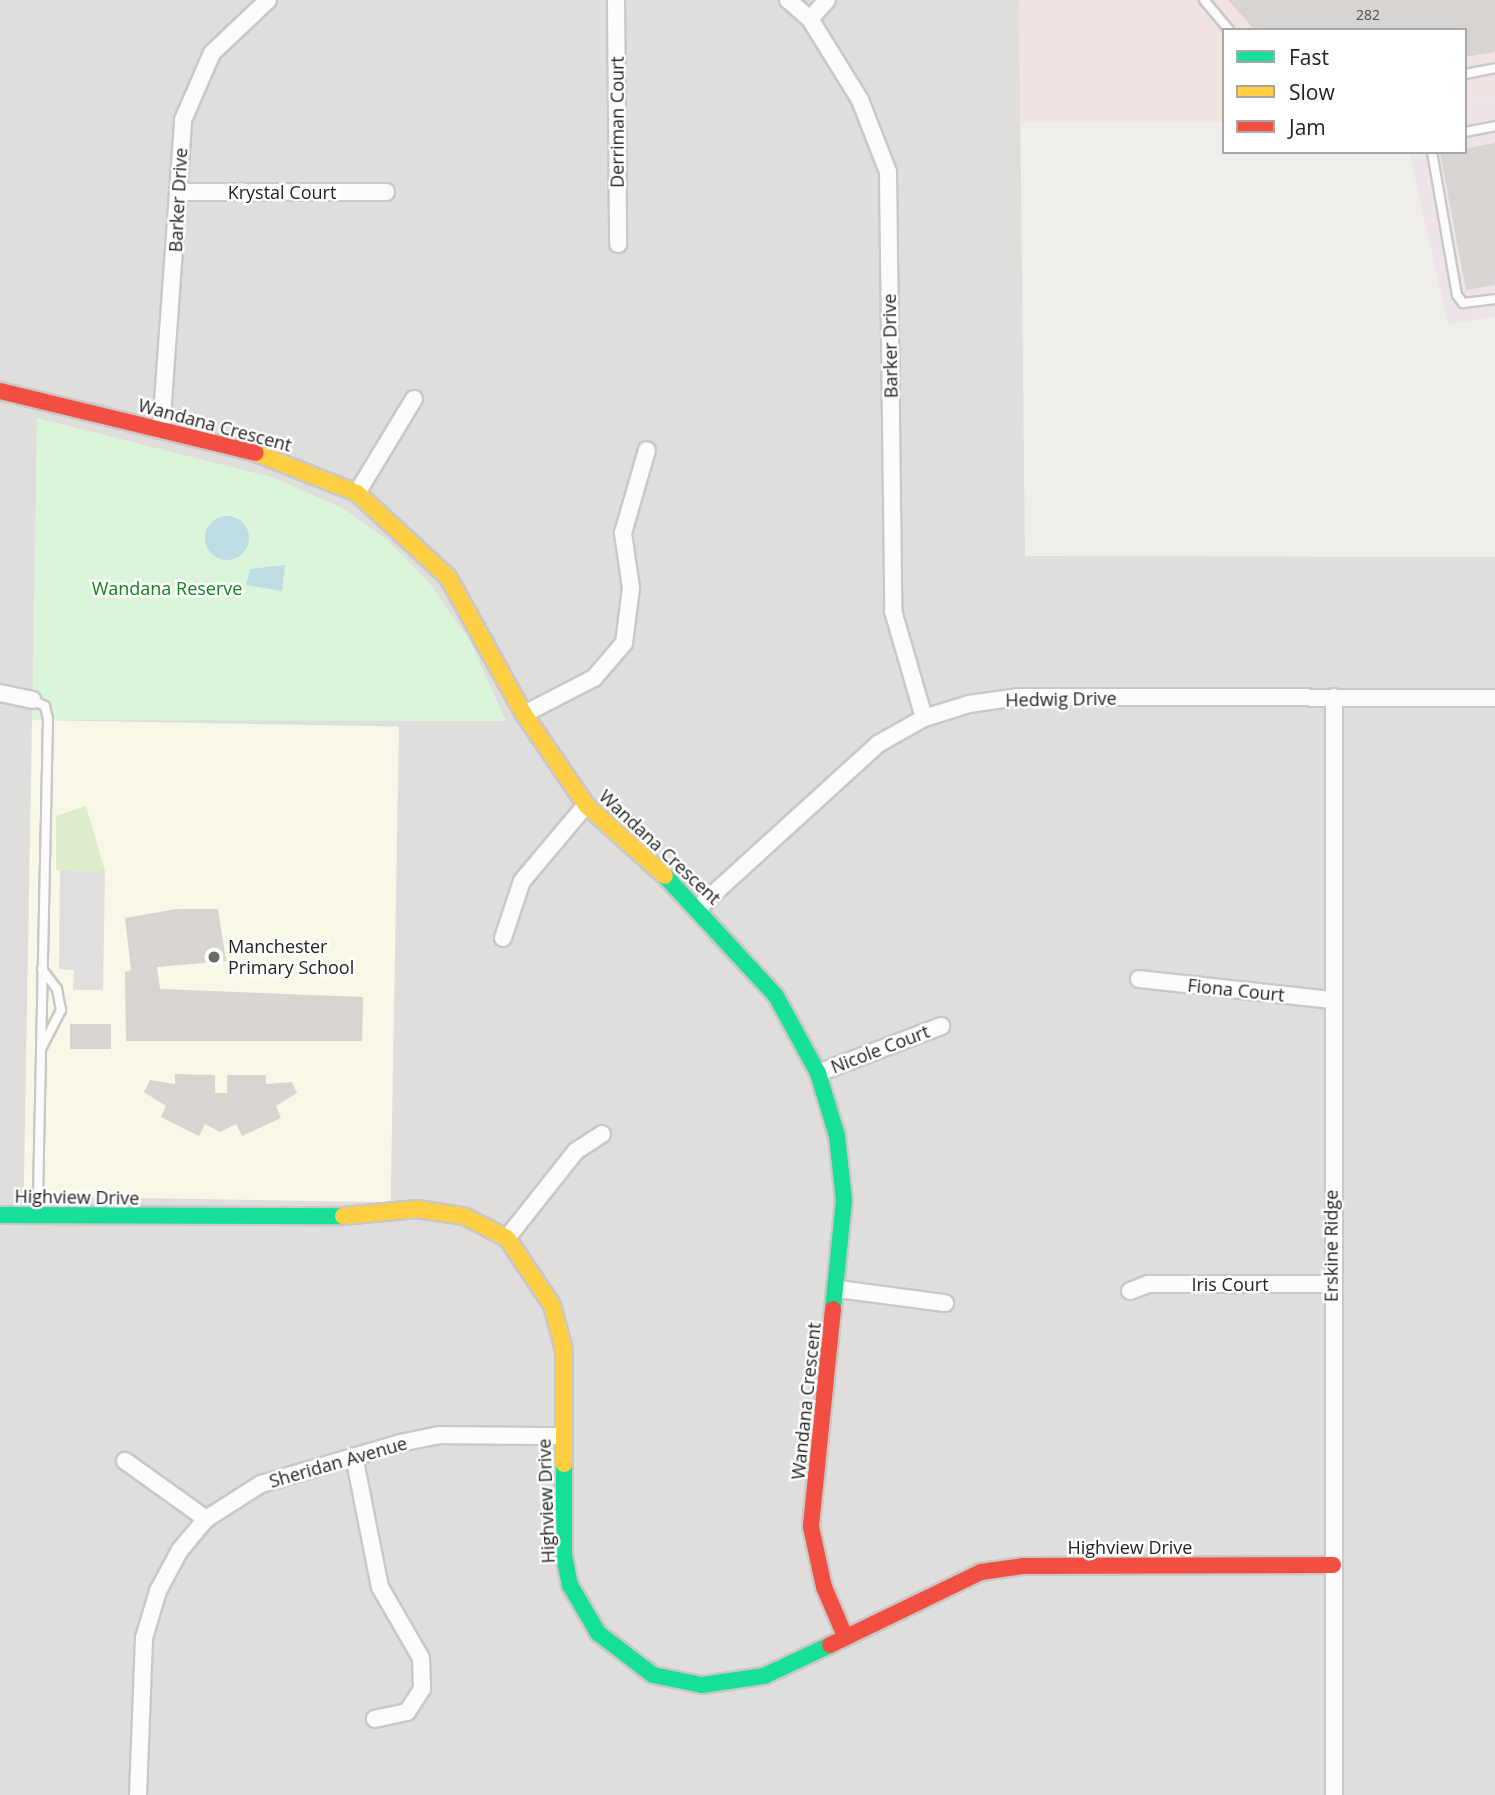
<!DOCTYPE html>
<style>
body{margin:0}
#map{position:relative;width:1495px;height:1795px;overflow:hidden;background:#f0eeeb;font-family:"Open Sans",sans-serif}
div>[style]{position:absolute}
.residential>*{inset:0;background:#dfdedc}
.commercial>*{inset:0;background:#f1e3e1}
.industrial>*{inset:0;background:#ede4e9}
.education>*{inset:0;background:#f8f7e8;transform-origin:0 0}
.grass>*{inset:0;background:#ddeccb}
.park>*{inset:0;background:#daf5da}
.parking>*{inset:0;background:#e0dfde}
.water>*{inset:0;background:#bfdbe3}
.round{border-radius:50%}
.building>*{inset:0;background:#d7d4d2;transform-origin:0 0}
.roads{filter:drop-shadow(2px 0 #c9c8c7) drop-shadow(-2px 0 #c9c8c7) drop-shadow(0 2px #c9c8c7) drop-shadow(0 -2px #c9c8c7)}
.lane>*{height:8px;margin:-4px;padding:0 4px;transform-origin:4px;border-radius:4px;background:#fdfcfc}
.street>*{height:16px;margin:-8px;padding:0 8px;transform-origin:8px;border-radius:8px;background:#fdfcfc}
.fast>*{height:16px;margin:-8px;padding:0 8px;transform-origin:8px;border-radius:8px;background:#16e098}
.slow>*{height:16px;margin:-8px;padding:0 8px;transform-origin:8px;border-radius:8px;background:#ffcf43}
.jam>*{height:16px;margin:-8px;padding:0 8px;transform-origin:8px;border-radius:8px;background:#f24e42}
.dots>*{width:19px;height:19px;translate:-50% -50%;box-sizing:border-box;border:4px solid #fff;border-radius:50%}
span{translate:-50% -50%;white-space:nowrap;text-align:center;line-height:1.15;-webkit-text-stroke:5px #fff;paint-order:stroke}
.number-label{font-size:14px;color:#4f4e4e}
.number-label span{-webkit-text-stroke-width:0}
.street-label{font-size:18px;color:#222}
.park-label{font-size:18px;color:#0c8416}
.poi-label{font-size:18px;color:#222}
.left{translate:0 -50%;text-align:left}
.legend{position:absolute;left:1222px;top:28px;width:245px;height:126px;box-sizing:border-box;background:#fff;border:2px solid #a7a7a7;margin:0;padding:9px 12px;list-style:none;font-size:21px;color:#222}
.legend li{display:flex;align-items:center;gap:14px;height:35px}
.legend b{width:35px;border:2px solid #a7a7a7}
</style>
<div id="map">
<div class="residential">
<i style="clip-path:polygon(0 0,1019px 0,1025px 556px,1495px 557px,1495px 1795px,0 1795px)"></i>
</div>
<div class="commercial">
<i style="clip-path:polygon(1019px 0,1495px 0,1495px 96px,1465px 101px,1465px 30px,1224px 30px,1224px 122px,1021px 122px)"></i>
</div>
<div class="industrial">
<i style="clip-path:polygon(1495px 96px,1495px 317px,1448px 324px,1409px 152px,1465px 152px,1465px 101px)"></i>
</div>
<div class="education">
<i style="left:32px;top:720px;width:367px;height:476px;rotate:1deg"></i>
</div>
<div class="grass">
<i style="clip-path:polygon(86px 806px,105px 871px,56px 870px,56px 816px)"></i>
</div>
<div class="park">
<i style="clip-path:polygon(37px 418px,275px 478px,344px 509px,386px 539px,428px 581px,470px 641px,506px 721px,32px 720px)"></i>
</div>
<div class="parking">
<i style="clip-path:polygon(60px 870px,105px 871px,103px 990px,73px 990px,74px 970px,59px 969px)"></i>
</div>
<div class="water">
<i class="round" style="left:205px;top:516px;width:44px;height:44px"></i>
<i style="clip-path:polygon(285px 565px,282px 591px,246px 585px,250px 569px)"></i>
</div>
<div class="building">
<i style="clip-path:polygon(1228px 0,1495px 0,1495px 52px,1465px 57px,1465px 30px,1255px 30px)"></i>
<i style="clip-path:polygon(1495px 143px,1495px 285px,1466px 290px,1440px 153px)"></i>
<i style="clip-path:polygon(177px 909px,218px 909px,226px 961px,157px 967px,160px 989px,363px 997px,362px 1041px,126px 1041px,125px 972px,131px 970px,125px 918px)"></i>
<i style="left:70px;top:1024px;width:41px;height:25px"></i>
<i style="clip-path:polygon(175px 1074px,215px 1075px,215px 1093px,227px 1093px,227px 1075px,266px 1075px,266px 1084px,292px 1082px,297px 1093px,276px 1106px,281px 1118px,242px 1136px,236px 1124px,220px 1132px,205px 1124px,199px 1136px,161px 1117px,166px 1106px,144px 1092px,150px 1080px,175px 1084px)"></i>
</div>
<div class="roads">
<div class="lane">
<i style="left:1204px;top:0;width:39px;rotate:50deg"></i>
<i style="left:1465px;top:74px;width:31px;rotate:-11deg"></i>
<i style="left:1465px;top:132px;width:31px;rotate:-11deg"></i>
<i style="left:1432px;top:152px;width:145px;rotate:80.1deg"></i>
<i style="left:1457px;top:295px;width:10px;rotate:53deg"></i>
<i style="left:1463px;top:303px;width:32px;rotate:-7deg"></i>
<i style="left:32px;top:700px;width:14px;rotate:25deg"></i>
<i style="left:45px;top:706px;width:13px;rotate:77deg"></i>
<i style="left:48px;top:719px;width:494px;rotate:91.2deg"></i>
<i style="left:41px;top:1049px;width:44px;rotate:-62.9deg"></i>
<i style="left:61px;top:1010px;width:21px;rotate:-101deg"></i>
<i style="left:57px;top:989px;width:25px;rotate:-127deg"></i>
</div>
<div class="street">
<i style="left:616px;top:0;width:244px;rotate:89.5deg"></i>
<i style="left:788px;top:0;width:29px;rotate:41deg"></i>
<i style="left:810px;top:19px;width:95px;rotate:58.3deg"></i>
<i style="left:860px;top:100px;width:77px;rotate:68.7deg"></i>
<i style="left:888px;top:172px;width:439px;rotate:89.3deg"></i>
<i style="left:893px;top:611px;width:111px;rotate:73.8deg"></i>
<i style="left:810px;top:19px;width:25px;rotate:-48deg"></i>
<i style="left:178px;top:192px;width:208px"></i>
<i style="left:161px;top:430px;width:311px;rotate:-85.9deg"></i>
<i style="left:183px;top:120px;width:73px;rotate:-66.6deg"></i>
<i style="left:212px;top:53px;width:77px;rotate:-43.4deg"></i>
<i style="left:357px;top:493px;width:110px;rotate:-58.8deg"></i>
<i style="left:0;top:693px;width:33px;rotate:12deg"></i>
<i style="left:524px;top:714px;width:79px;rotate:-27.2deg"></i>
<i style="left:594px;top:678px;width:46px;rotate:-49.4deg"></i>
<i style="left:624px;top:643px;width:55px;rotate:-82.7deg"></i>
<i style="left:631px;top:588px;width:56px;rotate:-98.3deg"></i>
<i style="left:623px;top:533px;width:86px;rotate:-73.9deg"></i>
<i style="left:699px;top:907px;width:242px;rotate:-42.3deg"></i>
<i style="left:878px;top:744px;width:53px;rotate:-29.5deg"></i>
<i style="left:924px;top:718px;width:47px;rotate:-17.3deg"></i>
<i style="left:969px;top:704px;width:49px;rotate:-8.1deg"></i>
<i style="left:1018px;top:697px;width:477px;rotate:0.1deg"></i>
<i style="left:503px;top:938px;width:60px;rotate:-71.6deg"></i>
<i style="left:522px;top:881px;width:99px;rotate:-49.9deg"></i>
<i style="left:1139px;top:979px;width:195px;rotate:6.2deg"></i>
<i style="left:818px;top:1073px;width:132px;rotate:-20.9deg"></i>
<i style="left:507px;top:1238px;width:111px;rotate:-51.6deg"></i>
<i style="left:576px;top:1151px;width:31px;rotate:-33deg"></i>
<i style="left:838px;top:1289px;width:108px;rotate:7.5deg"></i>
<i style="left:1130px;top:1291px;width:19px;rotate:-21deg"></i>
<i style="left:1148px;top:1284px;width:183px"></i>
<i style="left:354px;top:1456px;width:134px;rotate:78.8deg"></i>
<i style="left:380px;top:1587px;width:82px;rotate:60deg"></i>
<i style="left:421px;top:1658px;width:31px;rotate:88deg"></i>
<i style="left:422px;top:1689px;width:27px;rotate:123deg"></i>
<i style="left:407px;top:1712px;width:33px;rotate:168deg"></i>
<i style="left:125px;top:1461px;width:100px;rotate:35.6deg"></i>
<i style="left:138px;top:1795px;width:157px;rotate:-87.8deg"></i>
<i style="left:144px;top:1638px;width:49px;rotate:-73.4deg"></i>
<i style="left:158px;top:1591px;width:47px;rotate:-61.8deg"></i>
<i style="left:180px;top:1550px;width:40px;rotate:-50deg"></i>
<i style="left:206px;top:1519px;width:65px;rotate:-32.5deg"></i>
<i style="left:261px;top:1484px;width:145px;rotate:-16.4deg"></i>
<i style="left:400px;top:1443px;width:41px;rotate:-11.3deg"></i>
<i style="left:440px;top:1435px;width:123px;rotate:0.5deg"></i>
<i style="left:1334px;top:1795px;width:1098px;rotate:-90deg"></i>
</div>
<div class="fast">
<i style="left:665px;top:876px;width:163px;rotate:47.2deg"></i>
<i style="left:776px;top:996px;width:88px;rotate:61.4deg"></i>
<i style="left:818px;top:1073px;width:66px;rotate:73.2deg"></i>
<i style="left:837px;top:1136px;width:64px;rotate:83.8deg"></i>
<i style="left:844px;top:1200px;width:110px;rotate:95.8deg"></i>
<i style="left:0;top:1215px;width:343px;rotate:0.2deg"></i>
<i style="left:564px;top:1464px;width:91px;rotate:90deg"></i>
<i style="left:564px;top:1555px;width:31px;rotate:79deg"></i>
<i style="left:570px;top:1585px;width:56px;rotate:59.7deg"></i>
<i style="left:598px;top:1633px;width:69px;rotate:37.4deg"></i>
<i style="left:653px;top:1675px;width:50px;rotate:11.5deg"></i>
<i style="left:702px;top:1685px;width:63px;rotate:-8.3deg"></i>
<i style="left:764px;top:1676px;width:73px;rotate:-25.2deg"></i>
</div>
<div class="slow">
<i style="left:256px;top:453px;width:109px;rotate:21.6deg"></i>
<i style="left:357px;top:493px;width:124px;rotate:42.7deg"></i>
<i style="left:448px;top:577px;width:157px;rotate:61deg"></i>
<i style="left:524px;top:714px;width:110px;rotate:55.7deg"></i>
<i style="left:586px;top:805px;width:106px;rotate:41.9deg"></i>
<i style="left:343px;top:1216px;width:74px;rotate:-5.4deg"></i>
<i style="left:417px;top:1209px;width:48px;rotate:8.5deg"></i>
<i style="left:464px;top:1216px;width:48px;rotate:27.1deg"></i>
<i style="left:507px;top:1238px;width:81px;rotate:56.1deg"></i>
<i style="left:552px;top:1305px;width:47px;rotate:75.1deg"></i>
<i style="left:564px;top:1350px;width:114px;rotate:90deg"></i>
</div>
<div class="jam">
<i style="left:0;top:391px;width:263px;rotate:13.6deg"></i>
<i style="left:833px;top:1309px;width:219px;rotate:95.8deg"></i>
<i style="left:811px;top:1527px;width:61px;rotate:77.8deg"></i>
<i style="left:824px;top:1587px;width:51px;rotate:66.9deg"></i>
<i style="left:830px;top:1645px;width:168px;rotate:-25.8deg"></i>
<i style="left:981px;top:1572px;width:42px;rotate:-8.1deg"></i>
<i style="left:1023px;top:1566px;width:310px;rotate:-0.2deg"></i>
</div>
</div>
<div class="dots">
<i style="left:214px;top:957px;background:#6a6968"></i>
</div>
<div class="number-label">
<span style="left:1368px;top:15px">282</span>
</div>
<div class="street-label">
<span style="left:617px;top:122px;rotate:-90deg">Derriman Court</span>
<span style="left:282px;top:192px">Krystal Court</span>
<span style="left:178px;top:200px;rotate:-87deg">Barker Drive</span>
<span style="left:890px;top:346px;rotate:-91deg">Barker Drive</span>
<span style="left:215px;top:425px;rotate:15deg">Wandana Crescent</span>
<span style="left:1061px;top:699px;rotate:-1deg">Hedwig Drive</span>
<span style="left:660px;top:847px;rotate:43deg">Wandana Crescent</span>
<span style="left:1236px;top:990px;rotate:6deg">Fiona Court</span>
<span style="left:880px;top:1049px;rotate:-21deg">Nicole Court</span>
<span style="left:77px;top:1197px;rotate:1deg">Highview Drive</span>
<span style="left:1331px;top:1246px;rotate:-90deg">Erskine Ridge</span>
<span style="left:1230px;top:1284px">Iris Court</span>
<span style="left:806px;top:1401px;rotate:-84deg">Wandana Crescent</span>
<span style="left:338px;top:1462px;rotate:-16deg">Sheridan Avenue</span>
<span style="left:546px;top:1501px;rotate:-92deg">Highview Drive</span>
<span style="left:1130px;top:1547px">Highview Drive</span>
</div>
<div class="park-label">
<span style="left:167px;top:588px">Wandana Reserve</span>
</div>
<div class="poi-label">
<span class="left" style="left:228px;top:957px">Manchester<br>Primary School</span>
</div>
<ul class="legend">
<li><b style="height:9px;background:#16e098"></b>Fast</li>
<li><b style="height:9px;background:#ffcf43"></b>Slow</li>
<li><b style="height:9px;background:#f24e42"></b>Jam</li>
</ul>
</div>
